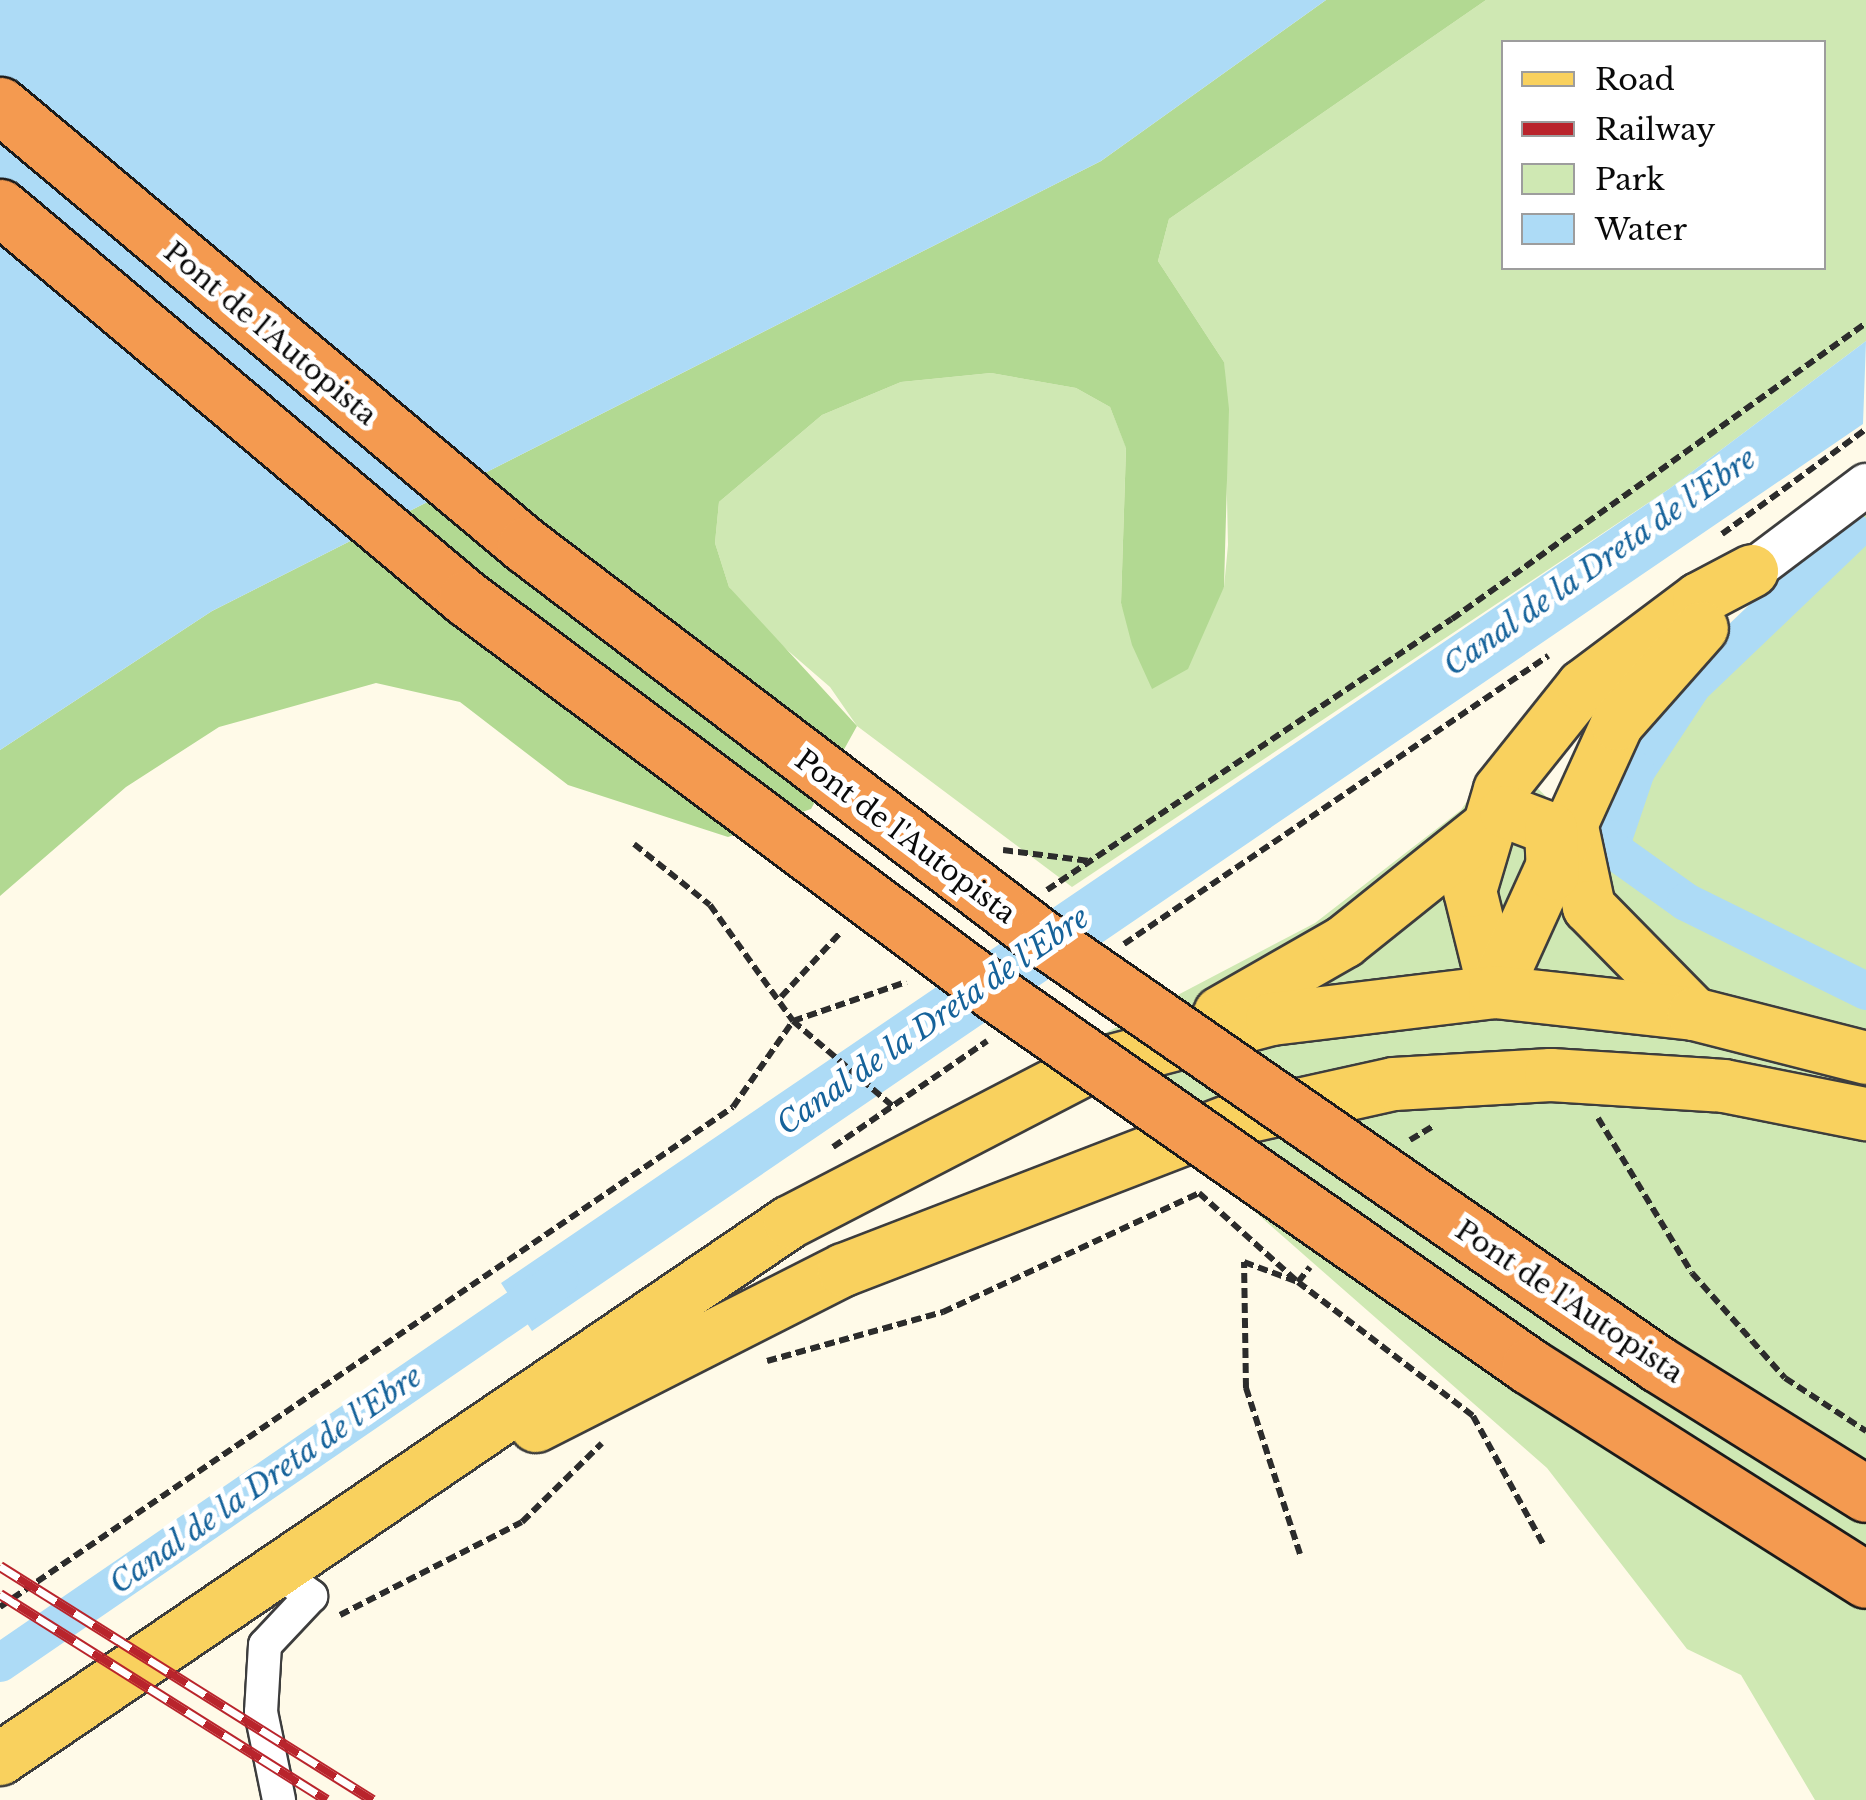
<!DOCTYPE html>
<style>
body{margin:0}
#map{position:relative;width:1866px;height:1800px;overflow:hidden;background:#fffae8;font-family:"Libre Baskerville",serif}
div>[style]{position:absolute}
.green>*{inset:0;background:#cfe8b3}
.forest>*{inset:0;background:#b2d992}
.water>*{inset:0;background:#addbf6}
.canal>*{height:38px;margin:-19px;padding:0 19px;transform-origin:19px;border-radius:19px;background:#addbf6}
.path>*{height:6px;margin-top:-3px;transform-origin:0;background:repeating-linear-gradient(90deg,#2c2c2c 0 10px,transparent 0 15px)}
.roads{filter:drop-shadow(2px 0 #3d3d3d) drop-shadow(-2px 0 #3d3d3d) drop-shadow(0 2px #3d3d3d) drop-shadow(0 -2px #3d3d3d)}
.minor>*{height:32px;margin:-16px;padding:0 16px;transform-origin:16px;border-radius:16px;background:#fff}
.tertiary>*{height:42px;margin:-21px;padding:0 21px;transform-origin:21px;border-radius:21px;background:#fff}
.primary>*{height:52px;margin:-26px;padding:0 26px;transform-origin:26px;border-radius:26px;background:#f9d15e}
.rail>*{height:11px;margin-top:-5.5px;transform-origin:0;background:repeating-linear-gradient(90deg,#fff 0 22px,#b9242c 0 44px);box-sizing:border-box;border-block:2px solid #b9242c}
.bridges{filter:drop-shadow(2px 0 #1b1b1b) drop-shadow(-2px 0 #1b1b1b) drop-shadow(0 2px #1b1b1b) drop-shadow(0 -2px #1b1b1b)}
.motorway-bridge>*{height:55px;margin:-27.5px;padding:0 27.5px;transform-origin:27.5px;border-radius:27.5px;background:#f49a50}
span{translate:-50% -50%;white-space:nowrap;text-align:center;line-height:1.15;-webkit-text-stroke:10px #fff;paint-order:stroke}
.street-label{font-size:28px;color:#0a0a0a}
.water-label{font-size:30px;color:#15629a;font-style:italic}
.legend{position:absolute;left:1501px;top:40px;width:325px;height:230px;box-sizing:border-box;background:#fff;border:2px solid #9d9d9d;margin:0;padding:12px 18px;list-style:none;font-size:30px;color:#0a0a0a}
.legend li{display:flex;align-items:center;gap:20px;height:50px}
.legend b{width:50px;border:2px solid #9d9d9d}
</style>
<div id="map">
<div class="green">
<i style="clip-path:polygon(evenodd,1486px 0,1866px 0,1866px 341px,1669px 489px,1072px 887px,857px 726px,830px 687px,756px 623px,729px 587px,715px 543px,719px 502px,822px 415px,901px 382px,991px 373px,1076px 388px,1110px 407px,1126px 447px,1121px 603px,1152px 688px,1224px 587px,1228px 545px,1224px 362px,1158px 261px,1169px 219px,1486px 0,1504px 42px,1824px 42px,1824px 268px,1504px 268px,1504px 42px)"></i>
<i style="clip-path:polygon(1866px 508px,1866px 1800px,1815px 1800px,1741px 1675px,1687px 1649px,1547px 1468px,1214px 1176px,1050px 1062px,1315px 923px,1461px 810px,1501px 752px,1594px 844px,1669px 688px,1791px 564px)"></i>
</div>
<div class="forest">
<i style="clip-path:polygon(1326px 0,1486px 0,1169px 219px,1158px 261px,1224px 362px,1229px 409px,1224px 587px,1188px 669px,1152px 689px,1132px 645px,1121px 603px,1126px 448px,1110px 407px,1076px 388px,991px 373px,901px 382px,822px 415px,719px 502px,715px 543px,729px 587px,857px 726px,811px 809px,728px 837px,568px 785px,460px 702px,376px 683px,219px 727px,126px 787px,0 896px,0 750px,212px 611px,1101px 161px)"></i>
</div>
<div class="water">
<i style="clip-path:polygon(0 0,1326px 0,1101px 161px,212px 611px,0 750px)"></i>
<i style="clip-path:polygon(1866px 341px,1863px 424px,532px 1331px,501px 1283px,1669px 489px)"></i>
</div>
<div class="canal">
<i style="left:1853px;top:532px;width:223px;rotate:136.3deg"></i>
<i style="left:1692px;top:686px;width:102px;rotate:123.4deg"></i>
<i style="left:1636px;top:771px;width:72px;rotate:108.7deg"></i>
<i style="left:1613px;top:839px;width:13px;rotate:77deg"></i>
<i style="left:1616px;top:852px;width:86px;rotate:35.5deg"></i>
<i style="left:1686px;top:902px;width:201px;rotate:26.3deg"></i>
<i style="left:0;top:1663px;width:678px;rotate:-34.42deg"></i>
</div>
<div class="path">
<i style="left:1722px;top:534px;width:178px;rotate:-36.1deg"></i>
<i style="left:634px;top:844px;width:97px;rotate:38.8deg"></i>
<i style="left:710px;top:905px;width:143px;rotate:54.4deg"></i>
<i style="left:793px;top:1021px;width:134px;rotate:40.5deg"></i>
<i style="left:1003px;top:850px;width:87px;rotate:7.3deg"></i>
<i style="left:1047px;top:890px;width:487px;rotate:-33.8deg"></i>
<i style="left:1452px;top:619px;width:509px;rotate:-35.56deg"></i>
<i style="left:1124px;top:944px;width:513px;rotate:-34.19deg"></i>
<i style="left:781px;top:997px;width:88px;rotate:-47.3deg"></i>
<i style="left:1598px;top:1118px;width:181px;rotate:58.8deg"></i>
<i style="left:1692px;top:1273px;width:140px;rotate:48.5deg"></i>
<i style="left:1785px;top:1378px;width:97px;rotate:33.2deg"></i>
<i style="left:1410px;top:1140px;width:27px;rotate:-31deg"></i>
<i style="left:833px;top:1147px;width:187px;rotate:-34.5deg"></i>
<i style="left:767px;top:1361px;width:183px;rotate:-15.6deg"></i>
<i style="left:943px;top:1312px;width:282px;rotate:-24.9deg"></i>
<i style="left:1199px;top:1193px;width:133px;rotate:42deg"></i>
<i style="left:1298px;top:1282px;width:19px;rotate:-51deg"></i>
<i style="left:1300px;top:1554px;width:175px;rotate:-108deg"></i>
<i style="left:1246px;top:1388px;width:126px;rotate:-90.9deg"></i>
<i style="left:1244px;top:1262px;width:58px;rotate:20.3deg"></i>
<i style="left:1298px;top:1282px;width:220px;rotate:37.4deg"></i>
<i style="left:1473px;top:1416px;width:146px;rotate:61.3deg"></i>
<i style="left:0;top:1607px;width:887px;rotate:-34.3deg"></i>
<i style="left:733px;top:1107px;width:105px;rotate:-55.1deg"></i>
<i style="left:793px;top:1021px;width:120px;rotate:-19deg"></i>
<i style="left:340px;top:1615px;width:204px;rotate:-27.1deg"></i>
<i style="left:522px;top:1522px;width:112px;rotate:-44.6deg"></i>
</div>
<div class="roads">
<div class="minor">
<i style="left:276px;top:1570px;width:44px;rotate:36.6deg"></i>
<i style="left:311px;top:1596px;width:67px;rotate:133.2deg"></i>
<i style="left:265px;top:1645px;width:67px;rotate:93.4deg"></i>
<i style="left:261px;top:1712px;width:90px;rotate:78.4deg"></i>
</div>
<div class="tertiary">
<i style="left:1752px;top:571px;width:143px;rotate:-37deg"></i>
</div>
<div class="primary">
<i style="left:1572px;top:827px;width:82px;rotate:78deg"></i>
<i style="left:1589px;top:907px;width:150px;rotate:45.5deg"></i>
<i style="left:1495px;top:992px;width:104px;rotate:-103.9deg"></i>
<i style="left:1470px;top:891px;width:105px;rotate:-73.5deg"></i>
<i style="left:1500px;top:790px;width:133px;rotate:-51.4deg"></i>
<i style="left:1583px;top:686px;width:145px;rotate:-36.9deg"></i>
<i style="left:1699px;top:599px;width:60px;rotate:-27.8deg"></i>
<i style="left:1495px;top:992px;width:294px;rotate:-65.5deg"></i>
<i style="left:1617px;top:724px;width:128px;rotate:-48.5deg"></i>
<i style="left:1220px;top:1013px;width:143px;rotate:-29.8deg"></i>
<i style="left:1344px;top:942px;width:208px;rotate:-38.7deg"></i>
<i style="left:1506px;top:812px;width:48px;rotate:20.7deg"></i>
<i style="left:1551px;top:829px;width:45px;rotate:87.5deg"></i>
<i style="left:536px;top:1426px;width:345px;rotate:-26.9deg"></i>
<i style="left:844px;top:1270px;width:420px;rotate:-21.1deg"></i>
<i style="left:1236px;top:1119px;width:162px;rotate:-12.5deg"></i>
<i style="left:1394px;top:1084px;width:157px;rotate:-3.3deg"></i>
<i style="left:1551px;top:1075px;width:173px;rotate:3.6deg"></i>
<i style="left:1724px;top:1086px;width:145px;rotate:11.2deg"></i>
<i style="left:0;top:1759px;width:955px;rotate:-34.21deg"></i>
<i style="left:790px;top:1222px;width:337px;rotate:-27.4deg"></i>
<i style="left:1089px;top:1067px;width:189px;rotate:-14.7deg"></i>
<i style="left:1272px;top:1019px;width:225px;rotate:-6.9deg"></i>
<i style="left:1495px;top:992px;width:200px;rotate:6.3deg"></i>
<i style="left:1694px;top:1014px;width:178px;rotate:14.3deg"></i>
</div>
</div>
<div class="rail">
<i style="left:0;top:1566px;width:440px;rotate:32.1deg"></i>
<i style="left:0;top:1594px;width:386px;rotate:32.2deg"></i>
</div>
<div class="bridges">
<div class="motorway-bridge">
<i style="left:0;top:105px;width:685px;rotate:39.97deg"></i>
<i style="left:525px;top:545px;width:644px;rotate:37.24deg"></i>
<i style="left:1038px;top:935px;width:754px;rotate:34.68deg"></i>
<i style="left:1658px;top:1364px;width:245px;rotate:32deg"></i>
<i style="left:0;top:207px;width:608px;rotate:40deg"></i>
<i style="left:466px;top:598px;width:660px;rotate:36.75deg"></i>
<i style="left:995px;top:993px;width:651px;rotate:34.93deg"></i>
<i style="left:1529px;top:1366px;width:399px;rotate:32.4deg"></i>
</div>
</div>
<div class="street-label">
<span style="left:270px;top:334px;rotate:40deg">Pont de l'Autopista</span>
<span style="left:905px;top:837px;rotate:37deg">Pont de l'Autopista</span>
<span style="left:1569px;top:1302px;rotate:34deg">Pont de l'Autopista</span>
</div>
<div class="water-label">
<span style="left:1600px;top:562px;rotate:-35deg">Canal de la Dreta de l'Ebre</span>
<span style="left:933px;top:1021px;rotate:-35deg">Canal de la Dreta de l'Ebre</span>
<span style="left:266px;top:1480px;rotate:-35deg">Canal de la Dreta de l'Ebre</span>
</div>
<ul class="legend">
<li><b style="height:12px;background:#f9d15e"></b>Road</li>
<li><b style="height:12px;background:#b9242c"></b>Railway</li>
<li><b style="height:28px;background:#cfe8b3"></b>Park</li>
<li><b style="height:28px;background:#addbf6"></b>Water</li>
</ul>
</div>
